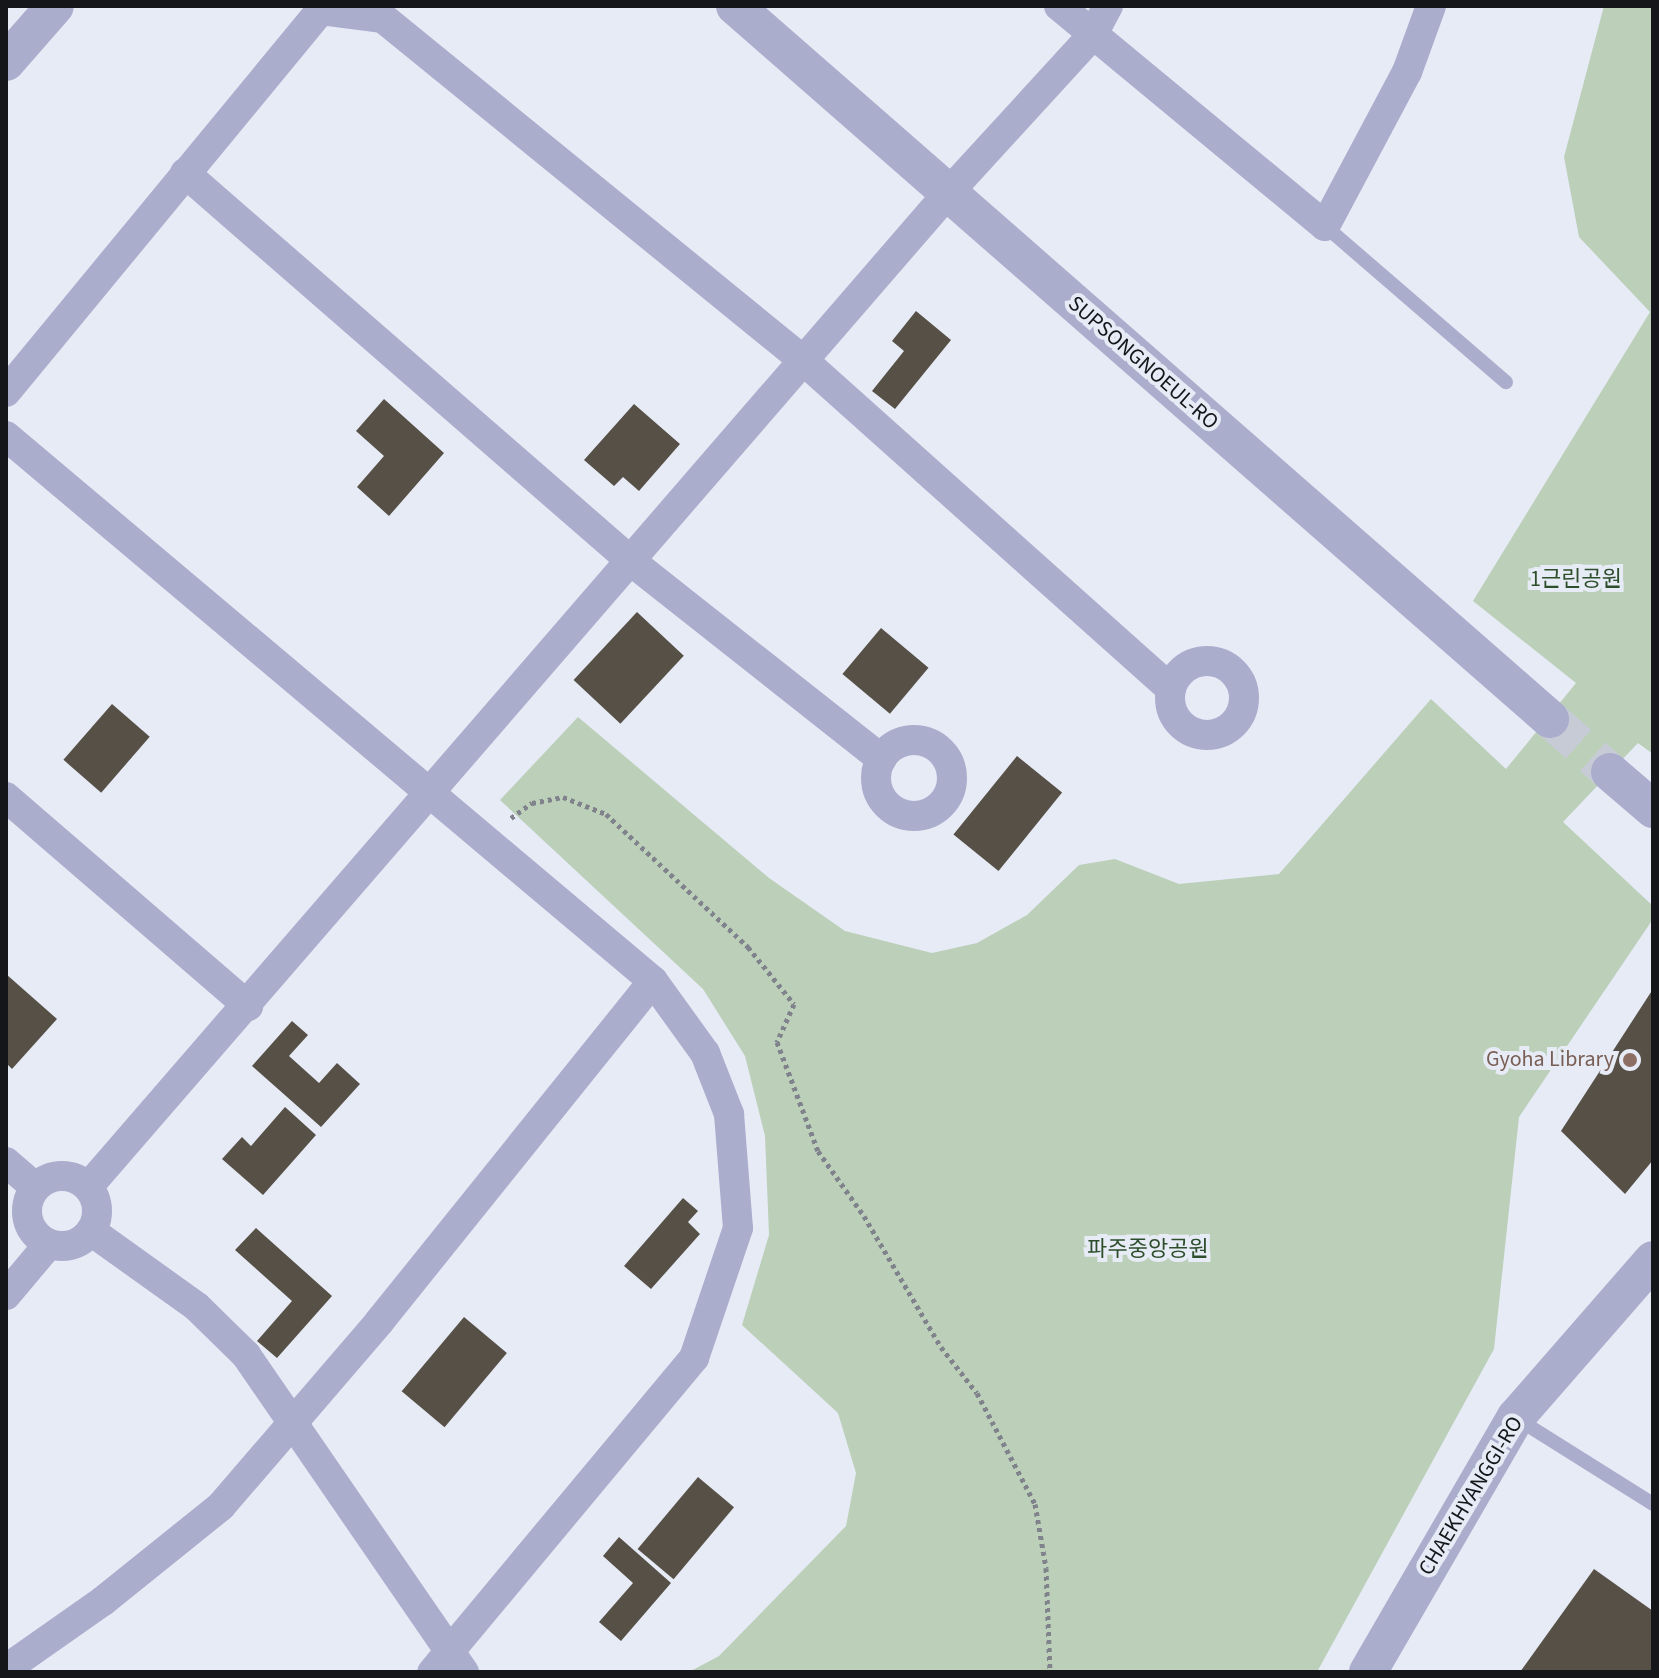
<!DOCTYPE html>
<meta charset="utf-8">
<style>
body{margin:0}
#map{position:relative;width:1659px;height:1678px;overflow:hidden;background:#e7ebf6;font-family:"Source Sans 3","Noto Sans KR",sans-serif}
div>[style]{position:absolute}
.green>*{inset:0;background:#bbcfb9}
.building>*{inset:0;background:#565047;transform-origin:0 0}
.tertiary-tunnel>*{height:38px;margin-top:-19px;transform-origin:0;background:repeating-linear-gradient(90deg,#c7cbd5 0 38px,transparent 0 57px)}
.path>*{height:5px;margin-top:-2.5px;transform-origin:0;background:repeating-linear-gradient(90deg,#80838b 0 4px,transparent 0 8px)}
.service>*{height:14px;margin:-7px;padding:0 7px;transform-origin:7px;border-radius:7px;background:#aaadcc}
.minor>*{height:30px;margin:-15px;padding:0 15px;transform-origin:15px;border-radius:15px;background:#aaadcc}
.minor>.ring{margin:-15px;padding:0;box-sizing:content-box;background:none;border:30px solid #aaadcc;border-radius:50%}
.tertiary>*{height:38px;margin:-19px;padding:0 19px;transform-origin:19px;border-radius:19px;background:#aaadcc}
.dots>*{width:22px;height:22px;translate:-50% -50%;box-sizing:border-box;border:4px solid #e7ebf6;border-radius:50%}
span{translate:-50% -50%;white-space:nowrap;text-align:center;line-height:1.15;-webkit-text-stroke:8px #e7ebf6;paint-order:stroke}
.street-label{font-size:22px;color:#14161a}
.park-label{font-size:22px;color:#2d4e2a}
.education-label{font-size:22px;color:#785e54}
.right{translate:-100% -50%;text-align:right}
.frame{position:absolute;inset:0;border:8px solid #14161a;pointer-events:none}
</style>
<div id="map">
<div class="green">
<i style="clip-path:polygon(1604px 6px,1653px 6px,1653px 754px,1638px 743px,1563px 822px,1653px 906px,1653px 919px,1519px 1117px,1494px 1349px,1317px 1672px,689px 1672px,719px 1656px,846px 1526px,856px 1473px,838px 1413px,742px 1325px,769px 1235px,765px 1136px,745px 1056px,703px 989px,500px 800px,578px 717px,769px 878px,845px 931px,932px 953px,977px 943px,1027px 915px,1079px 865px,1115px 859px,1179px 884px,1279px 874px,1431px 699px,1506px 769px,1576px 683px,1473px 601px,1650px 312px,1579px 237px,1564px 157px)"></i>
</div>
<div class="building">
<i style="clip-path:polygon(916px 311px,951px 340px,895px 409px,872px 391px,904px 351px,892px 341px)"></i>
<i style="clip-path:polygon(384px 399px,444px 453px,389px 516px,357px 487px,384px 456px,356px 431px)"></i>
<i style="clip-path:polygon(634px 404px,680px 444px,639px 491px,623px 477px,614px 486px,584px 460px)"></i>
<i style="left:637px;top:612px;width:64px;height:93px;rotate:43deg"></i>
<i style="left:881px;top:628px;width:62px;height:60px;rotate:40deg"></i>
<i style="left:112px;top:704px;width:50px;height:74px;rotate:41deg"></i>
<i style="left:1017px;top:756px;width:58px;height:101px;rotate:39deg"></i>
<i style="clip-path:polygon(6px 974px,57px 1019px,12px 1069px,6px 1063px)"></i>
<i style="clip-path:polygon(1653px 989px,1653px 1160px,1625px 1194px,1561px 1131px)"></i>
<i style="clip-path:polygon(292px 1021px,308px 1035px,289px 1056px,319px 1083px,337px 1063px,360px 1084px,321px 1127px,252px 1066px)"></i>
<i style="clip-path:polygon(285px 1107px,316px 1135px,263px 1195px,222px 1159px,242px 1137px,251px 1146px)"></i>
<i style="clip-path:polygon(683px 1198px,698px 1211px,688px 1222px,700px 1234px,651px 1289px,624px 1266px)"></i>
<i style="clip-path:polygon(256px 1228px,332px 1296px,277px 1358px,257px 1341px,292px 1301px,235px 1250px)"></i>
<i style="left:464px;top:1317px;width:56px;height:97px;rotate:40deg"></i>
<i style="left:698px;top:1477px;width:47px;height:94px;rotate:40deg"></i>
<i style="clip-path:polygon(619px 1537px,671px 1583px,621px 1641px,599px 1622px,633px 1583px,603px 1556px)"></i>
<i style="clip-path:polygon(1594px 1569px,1653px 1611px,1653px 1672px,1520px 1672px)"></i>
</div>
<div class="tertiary-tunnel">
<i style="left:1550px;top:719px;width:80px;rotate:41.5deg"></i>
</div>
<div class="path">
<i style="left:511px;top:818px;width:26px;rotate:-36deg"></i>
<i style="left:532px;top:803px;width:32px;rotate:-11deg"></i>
<i style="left:563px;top:797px;width:46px;rotate:21.6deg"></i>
<i style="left:606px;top:814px;width:195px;rotate:43.1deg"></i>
<i style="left:748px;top:947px;width:73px;rotate:51.1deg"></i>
<i style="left:794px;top:1004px;width:42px;rotate:114.1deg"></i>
<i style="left:777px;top:1042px;width:116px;rotate:69.4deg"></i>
<i style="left:818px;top:1151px;width:80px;rotate:54.7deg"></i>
<i style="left:864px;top:1216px;width:152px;rotate:59.6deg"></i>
<i style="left:941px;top:1347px;width:58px;rotate:52deg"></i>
<i style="left:977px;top:1393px;width:125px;rotate:62.4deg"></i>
<i style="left:1035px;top:1504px;width:65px;rotate:80.2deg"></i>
<i style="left:1046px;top:1568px;width:104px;rotate:87.8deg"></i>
</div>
<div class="service">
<i style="left:1325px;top:226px;width:239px;rotate:40.8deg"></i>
<i style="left:1516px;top:1418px;width:162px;rotate:32.1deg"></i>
</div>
<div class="minor">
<i style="left:1059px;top:6px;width:345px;rotate:39.6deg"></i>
<i style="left:1325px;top:226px;width:174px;rotate:-62deg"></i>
<i style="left:1407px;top:72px;width:70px;rotate:-70deg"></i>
<i style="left:185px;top:173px;width:593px;rotate:41.03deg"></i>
<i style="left:632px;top:562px;width:318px;rotate:38.3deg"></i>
<i style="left:6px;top:392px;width:495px;rotate:-50.5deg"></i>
<i style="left:321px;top:10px;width:63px;rotate:7.4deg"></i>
<i style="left:383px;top:18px;width:543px;rotate:39.17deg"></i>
<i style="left:804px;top:361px;width:492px;rotate:41.8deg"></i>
<i style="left:6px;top:436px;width:846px;rotate:40.11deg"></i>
<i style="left:653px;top:981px;width:89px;rotate:54.2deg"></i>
<i style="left:705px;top:1053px;width:66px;rotate:68.5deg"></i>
<i style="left:729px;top:1114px;width:114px;rotate:85.5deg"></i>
<i style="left:738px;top:1228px;width:137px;rotate:108.7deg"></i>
<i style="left:694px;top:1358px;width:409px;rotate:129.8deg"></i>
<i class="ring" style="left:1170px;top:661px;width:44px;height:44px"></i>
<i class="ring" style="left:876px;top:740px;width:46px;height:46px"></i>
<i style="left:6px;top:797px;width:320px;rotate:40.8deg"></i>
<i style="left:6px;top:1162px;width:38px;rotate:41deg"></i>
<i class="ring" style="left:27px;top:1176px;width:40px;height:40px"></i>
<i style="left:88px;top:1187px;width:1314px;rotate:-49.13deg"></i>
<i style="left:948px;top:193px;width:213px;rotate:-47.5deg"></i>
<i style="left:1092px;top:36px;width:34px;rotate:-62deg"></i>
<i style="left:91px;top:1231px;width:130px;rotate:35.6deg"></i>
<i style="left:197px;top:1307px;width:69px;rotate:44.4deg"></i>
<i style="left:246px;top:1355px;width:385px;rotate:55.5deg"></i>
<i style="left:6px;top:1295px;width:67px;rotate:-49.9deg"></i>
<i style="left:6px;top:1669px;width:118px;rotate:-35deg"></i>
<i style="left:103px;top:1601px;width:151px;rotate:-38.8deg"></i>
<i style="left:221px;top:1506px;width:243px;rotate:-49.3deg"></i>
<i style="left:379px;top:1322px;width:437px;rotate:-51.2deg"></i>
</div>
<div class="tertiary">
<i style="left:735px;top:6px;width:1083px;rotate:41.18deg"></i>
<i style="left:6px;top:62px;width:74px;rotate:-48.8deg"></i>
<i style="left:1610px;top:772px;width:57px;rotate:40.7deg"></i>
<i style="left:1368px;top:1672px;width:295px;rotate:-59.9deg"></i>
<i style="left:1516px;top:1417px;width:208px;rotate:-48.9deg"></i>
</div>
<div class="dots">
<i style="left:1630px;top:1060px;background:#8d6e63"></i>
</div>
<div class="street-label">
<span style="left:1143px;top:363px;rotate:41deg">SUPSONGNOEUL-RO</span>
<span style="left:1471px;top:1496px;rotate:-59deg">CHAEKHYANGGI-RO</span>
</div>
<div class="park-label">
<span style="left:1576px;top:580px">1근린공원</span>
<span style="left:1148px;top:1250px">파주중앙공원</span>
</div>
<div class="education-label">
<span class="right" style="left:1614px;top:1060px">Gyoha Library</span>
</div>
<div class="frame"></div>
</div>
